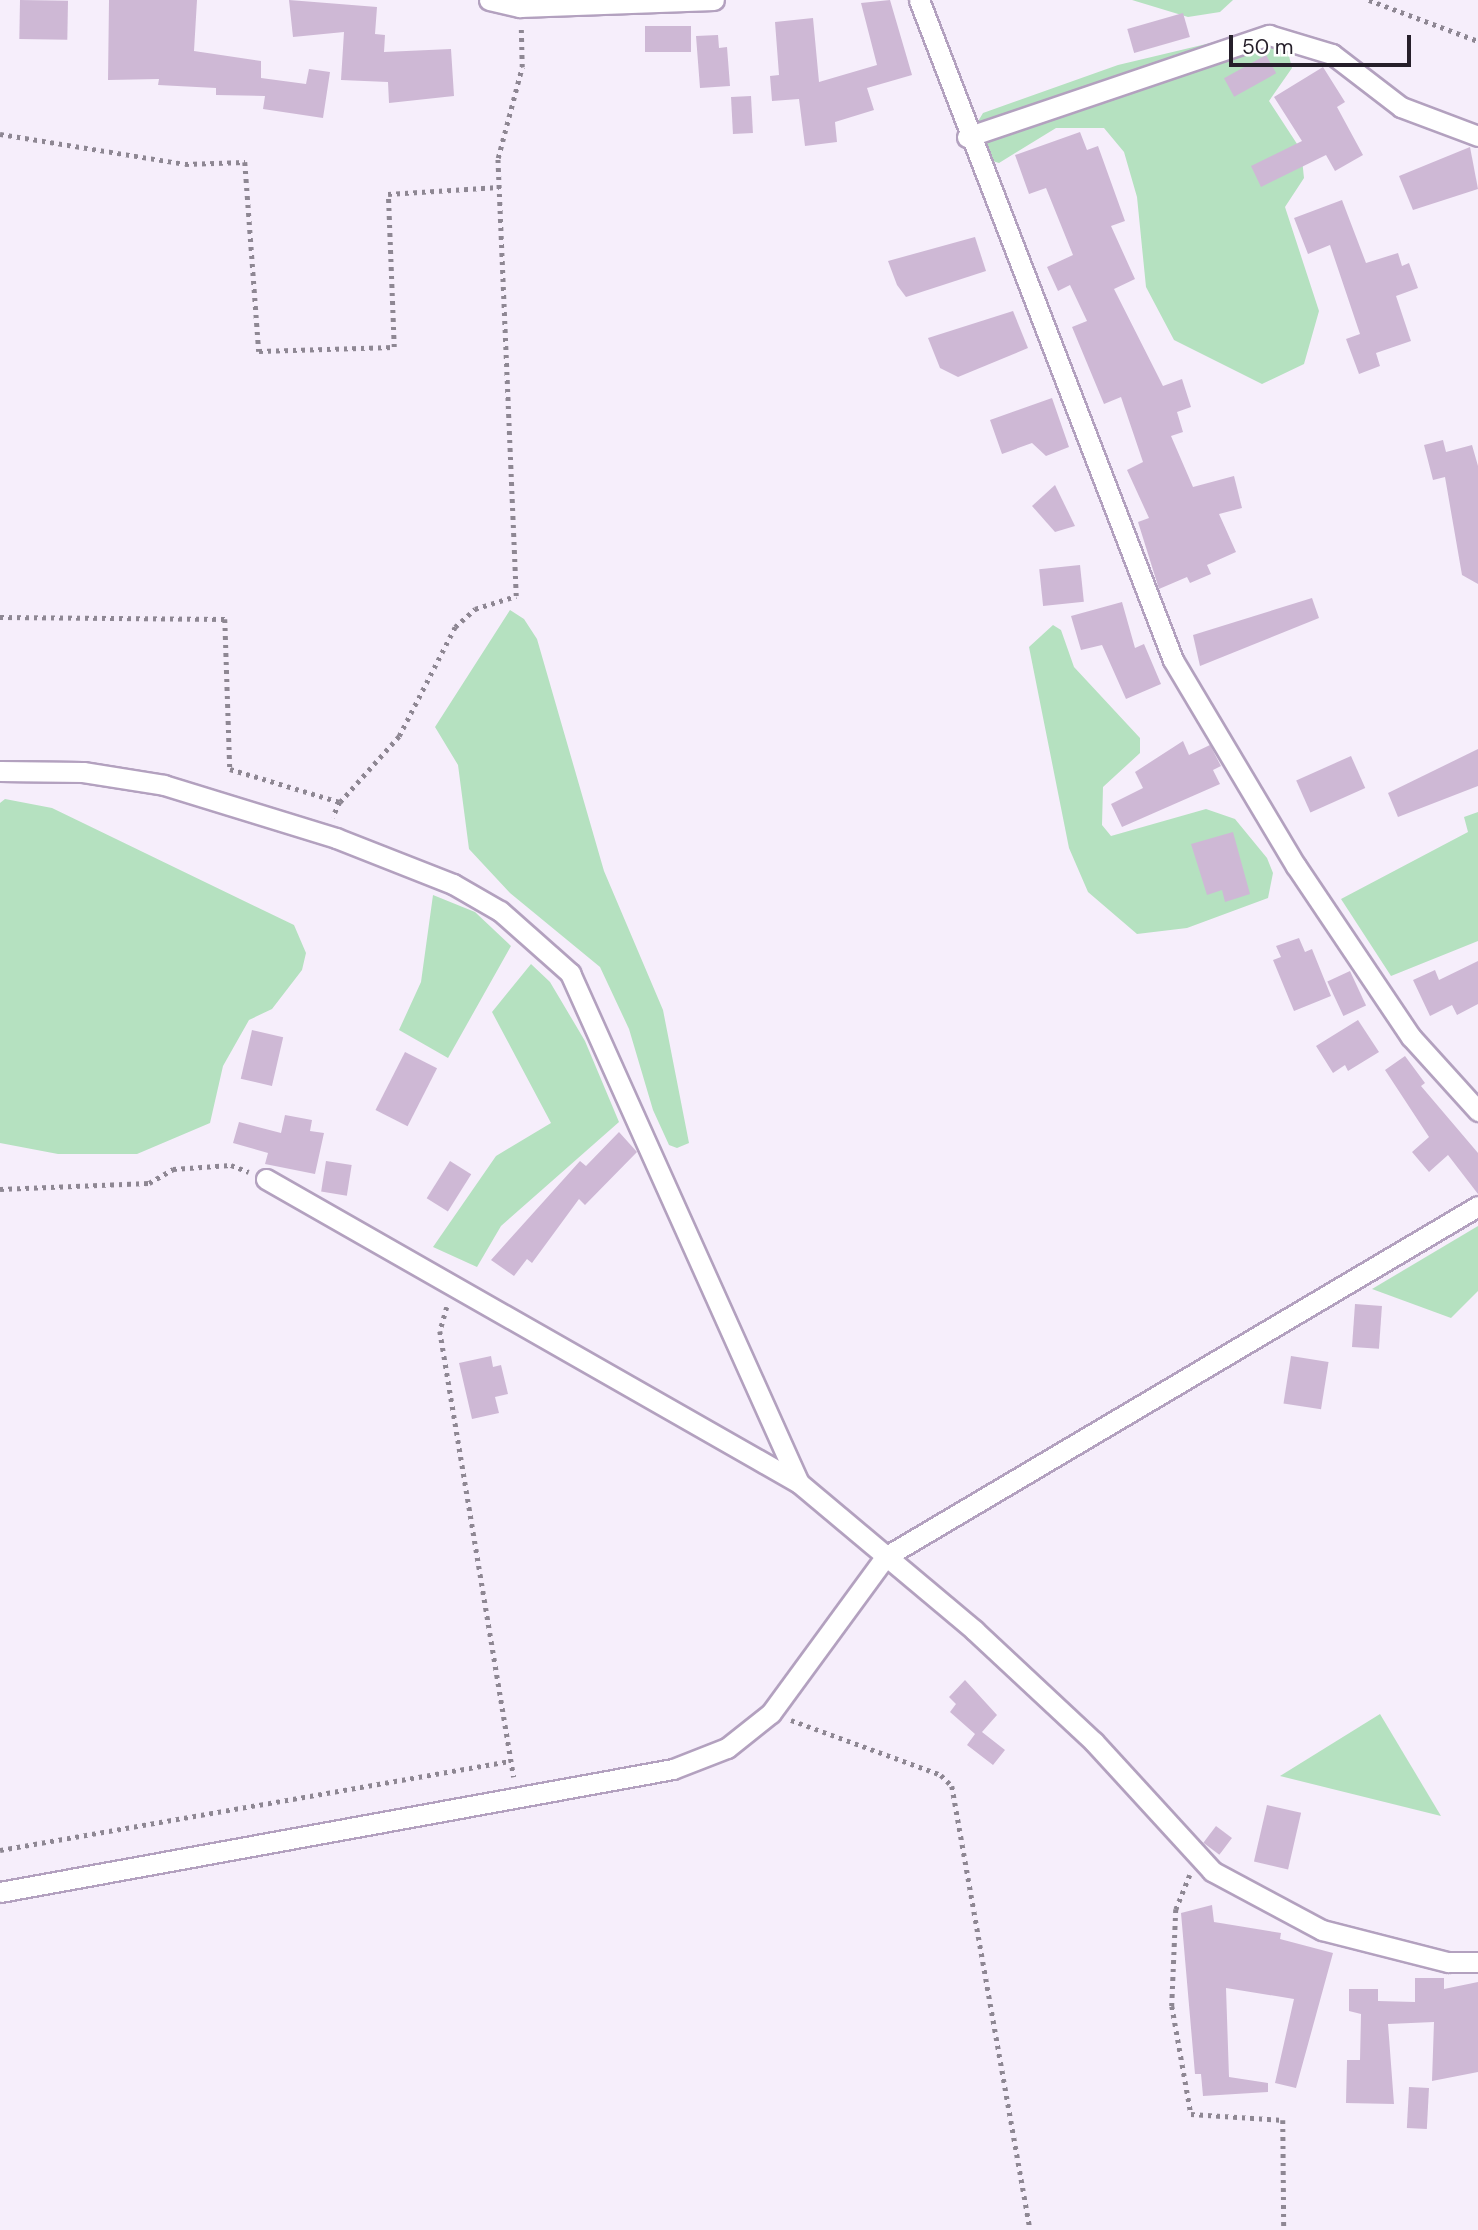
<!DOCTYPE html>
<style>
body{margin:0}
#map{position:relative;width:1478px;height:2230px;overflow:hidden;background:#f6eefb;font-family:"DM Sans",sans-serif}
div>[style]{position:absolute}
.green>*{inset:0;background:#b5e1c0}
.building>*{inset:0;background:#ceb8d5;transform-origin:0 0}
.path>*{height:4.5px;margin-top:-2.25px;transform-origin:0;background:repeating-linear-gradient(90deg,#8e8793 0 3.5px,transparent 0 8.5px)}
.roads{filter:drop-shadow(2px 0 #b3a1bf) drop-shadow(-2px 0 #b3a1bf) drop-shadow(0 2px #b3a1bf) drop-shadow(0 -2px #b3a1bf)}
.street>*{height:19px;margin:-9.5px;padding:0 9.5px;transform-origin:9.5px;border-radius:9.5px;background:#fff}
span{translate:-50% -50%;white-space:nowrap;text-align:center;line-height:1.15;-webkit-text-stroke:5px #fff;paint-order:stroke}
.scale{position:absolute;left:1229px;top:35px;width:182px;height:32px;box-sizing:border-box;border:4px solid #261f2a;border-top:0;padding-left:9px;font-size:21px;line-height:24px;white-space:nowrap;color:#261f2a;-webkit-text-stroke:5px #fff;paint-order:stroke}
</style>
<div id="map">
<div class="green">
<i style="clip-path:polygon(1132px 0,1233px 0,1220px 12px,1188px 17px)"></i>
<i style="clip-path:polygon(1265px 30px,1288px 52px,1292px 68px,1269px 101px,1301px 150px,1304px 178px,1285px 207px,1319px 311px,1304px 364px,1262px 384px,1174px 340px,1146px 287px,1137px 197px,1124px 152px,1104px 128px,1056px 128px,999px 163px,986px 159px,977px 123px,983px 113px,1118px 65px)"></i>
<i style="clip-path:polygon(510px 610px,524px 619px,537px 639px,604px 871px,663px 1010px,689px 1143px,677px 1148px,669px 1145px,653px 1110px,629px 1029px,600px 967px,510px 893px,469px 849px,458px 765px,435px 727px)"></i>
<i style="clip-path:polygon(1053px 625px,1061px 630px,1074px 667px,1140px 738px,1140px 753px,1103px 787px,1102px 825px,1111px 836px,1206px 809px,1235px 819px,1267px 858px,1273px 873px,1268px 898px,1187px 928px,1137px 934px,1088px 892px,1069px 848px,1029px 647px)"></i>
<i style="clip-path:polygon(5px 799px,52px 808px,294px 925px,306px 953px,302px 970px,272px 1009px,249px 1020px,223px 1066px,210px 1123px,137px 1154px,58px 1154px,0 1143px,0 803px)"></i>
<i style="clip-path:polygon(1478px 812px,1478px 941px,1391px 976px,1341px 899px,1468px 832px,1464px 817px)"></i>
<i style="clip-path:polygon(433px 895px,475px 912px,511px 946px,448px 1058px,399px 1030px,421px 982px)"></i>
<i style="clip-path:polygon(531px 964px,550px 982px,585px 1041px,619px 1122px,501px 1226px,477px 1267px,433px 1247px,496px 1156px,551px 1123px,492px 1012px)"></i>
<i style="clip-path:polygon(1478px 1226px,1478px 1291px,1451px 1318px,1372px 1289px)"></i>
<i style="clip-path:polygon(1380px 1714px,1441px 1816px,1280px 1776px)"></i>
</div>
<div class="building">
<i style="left:20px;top:0;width:48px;height:39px;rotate:1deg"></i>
<i style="clip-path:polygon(109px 0,197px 0,194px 51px,261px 61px,261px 78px,306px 84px,309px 69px,330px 72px,323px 118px,263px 109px,265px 96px,216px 95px,216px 88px,158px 85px,159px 79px,108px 80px)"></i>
<i style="clip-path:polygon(289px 0,377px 7px,375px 34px,385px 35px,384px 52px,451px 49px,454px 96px,389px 103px,388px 82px,341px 80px,344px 32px,293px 37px)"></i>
<i style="clip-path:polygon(890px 0,912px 75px,867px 88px,874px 110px,835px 122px,837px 142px,805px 146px,799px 99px,772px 101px,770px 76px,779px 75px,775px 22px,813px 18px,819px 82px,877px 65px,861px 3px)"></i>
<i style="left:1183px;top:13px;width:25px;height:58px;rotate:74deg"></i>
<i style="left:645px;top:26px;width:46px;height:26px"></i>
<i style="clip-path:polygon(718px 35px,719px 48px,727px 47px,730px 86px,700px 88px,696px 36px)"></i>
<i style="left:1266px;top:55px;width:21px;height:48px;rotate:61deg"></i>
<i style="clip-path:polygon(1323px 67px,1345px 102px,1337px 107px,1363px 155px,1335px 171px,1326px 155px,1261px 187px,1251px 166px,1302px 141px,1274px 97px)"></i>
<i style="left:751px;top:96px;width:37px;height:20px;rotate:87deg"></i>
<i style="clip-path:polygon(1080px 132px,1087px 150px,1098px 146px,1125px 221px,1111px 226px,1135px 279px,1114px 289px,1163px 386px,1182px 379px,1191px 407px,1177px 412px,1183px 432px,1171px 436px,1193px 487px,1234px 476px,1242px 508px,1219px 514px,1236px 552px,1207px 565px,1211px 574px,1190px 583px,1187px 577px,1159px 589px,1138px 522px,1149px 518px,1127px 470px,1143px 462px,1121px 397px,1104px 404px,1072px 327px,1087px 321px,1070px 285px,1058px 291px,1047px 267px,1073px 255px,1046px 188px,1029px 194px,1015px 155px)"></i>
<i style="clip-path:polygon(1470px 147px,1478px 189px,1413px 210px,1399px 176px)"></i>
<i style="clip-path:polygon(1342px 200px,1366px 263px,1398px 253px,1402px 266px,1409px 263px,1418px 288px,1396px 296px,1411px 341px,1376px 353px,1380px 366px,1359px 374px,1346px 339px,1360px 334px,1330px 245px,1308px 254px,1294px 218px)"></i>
<i style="clip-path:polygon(975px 237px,986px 271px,906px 297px,897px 285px,888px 261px)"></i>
<i style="clip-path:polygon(1013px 311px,1028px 348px,958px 377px,940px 368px,928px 338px)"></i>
<i style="clip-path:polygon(1052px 398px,1069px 447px,1046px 456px,1032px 443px,1002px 454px,990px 420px)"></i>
<i style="clip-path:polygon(1443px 440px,1446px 452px,1472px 445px,1478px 466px,1478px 584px,1462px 575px,1445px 477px,1433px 480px,1424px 445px)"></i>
<i style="clip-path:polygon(1055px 485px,1075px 526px,1055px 532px,1032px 506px)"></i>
<i style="left:1080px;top:565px;width:37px;height:41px;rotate:84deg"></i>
<i style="clip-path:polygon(1312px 598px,1319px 618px,1200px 666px,1193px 635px)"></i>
<i style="clip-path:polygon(1122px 602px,1135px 648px,1144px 644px,1161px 684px,1126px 699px,1102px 645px,1081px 650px,1071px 616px)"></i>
<i style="clip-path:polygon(1183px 741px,1189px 755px,1210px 745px,1221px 766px,1213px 770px,1220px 784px,1122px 827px,1111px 804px,1143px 788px,1135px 772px)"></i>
<i style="clip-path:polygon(1478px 749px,1478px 786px,1398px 817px,1388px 793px)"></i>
<i style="left:1351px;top:756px;width:35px;height:60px;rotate:66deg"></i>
<i style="clip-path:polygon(1233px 832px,1250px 894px,1225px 902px,1222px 890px,1207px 895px,1191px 844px)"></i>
<i style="clip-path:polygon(1299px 938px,1305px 952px,1312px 949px,1331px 996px,1294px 1011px,1273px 960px,1281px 957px,1276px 946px)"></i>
<i style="clip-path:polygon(1478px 961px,1478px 1004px,1457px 1015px,1452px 1005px,1430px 1016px,1413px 980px,1435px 970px,1439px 980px)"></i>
<i style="left:1350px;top:971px;width:38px;height:25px;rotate:65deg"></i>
<i style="clip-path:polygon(1358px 1020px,1379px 1052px,1348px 1071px,1345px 1065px,1333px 1073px,1316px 1046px)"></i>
<i style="left:252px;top:1030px;width:32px;height:50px;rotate:13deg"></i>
<i style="left:405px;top:1052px;width:36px;height:65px;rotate:27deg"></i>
<i style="clip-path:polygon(1405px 1056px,1425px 1083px,1421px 1086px,1478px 1153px,1478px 1194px,1448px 1155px,1429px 1172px,1412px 1152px,1429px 1137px,1385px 1070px)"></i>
<i style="clip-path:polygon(285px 1115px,312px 1120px,310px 1131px,324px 1133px,315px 1174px,265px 1164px,268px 1153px,233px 1143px,239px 1122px,281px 1133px)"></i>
<i style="clip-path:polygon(619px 1132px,637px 1152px,585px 1205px,579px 1199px,532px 1263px,527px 1259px,514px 1276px,491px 1260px,580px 1161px,586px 1166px)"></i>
<i style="left:326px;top:1161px;width:26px;height:31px;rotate:9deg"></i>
<i style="left:450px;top:1161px;width:25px;height:44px;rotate:32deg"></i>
<i style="left:1355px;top:1304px;width:27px;height:43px;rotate:4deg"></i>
<i style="clip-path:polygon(491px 1356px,493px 1367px,501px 1365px,508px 1394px,495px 1397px,499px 1413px,472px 1419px,459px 1363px)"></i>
<i style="left:1291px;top:1356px;width:38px;height:48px;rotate:9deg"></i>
<i style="clip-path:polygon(965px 1680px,997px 1715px,982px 1732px,1005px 1750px,993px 1765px,967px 1745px,975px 1734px,950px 1712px,956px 1704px,949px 1697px)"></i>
<i style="left:1267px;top:1805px;width:35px;height:58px;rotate:13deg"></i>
<i style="left:1216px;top:1826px;width:20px;height:21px;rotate:37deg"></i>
<i style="clip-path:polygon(1212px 1905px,1214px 1922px,1281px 1933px,1280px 1939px,1333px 1953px,1296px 2088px,1275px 2083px,1294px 1999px,1226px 1988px,1229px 2077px,1268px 2083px,1268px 2092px,1203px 2096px,1201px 2074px,1195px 2074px,1181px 1913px)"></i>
<i style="clip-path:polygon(1415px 1978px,1444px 1978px,1444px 1989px,1478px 1982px,1478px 2072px,1432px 2081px,1434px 2022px,1388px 2024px,1394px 2104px,1346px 2103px,1347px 2060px,1360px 2060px,1361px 2014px,1349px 2011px,1349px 1989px,1378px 1989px,1378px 2001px,1415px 2002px)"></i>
<i style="left:1409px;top:2087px;width:20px;height:41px;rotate:3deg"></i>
</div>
<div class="path">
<i style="left:1369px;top:0;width:116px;rotate:20.6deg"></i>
<i style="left:0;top:134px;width:187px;rotate:9.2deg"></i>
<i style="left:185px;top:164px;width:60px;rotate:-1.9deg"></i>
<i style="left:245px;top:162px;width:190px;rotate:85.8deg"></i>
<i style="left:259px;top:351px;width:135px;rotate:-1.7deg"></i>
<i style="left:394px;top:347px;width:153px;rotate:-92.2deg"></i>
<i style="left:388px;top:194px;width:111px;rotate:-3.6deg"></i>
<i style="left:0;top:617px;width:225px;rotate:0.5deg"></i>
<i style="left:225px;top:619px;width:150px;rotate:88.1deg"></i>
<i style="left:230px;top:769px;width:115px;rotate:16.7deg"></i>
<i style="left:340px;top:802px;width:17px;rotate:115deg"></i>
<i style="left:340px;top:802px;width:89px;rotate:-48.2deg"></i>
<i style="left:399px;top:736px;width:123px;rotate:-62.8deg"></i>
<i style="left:455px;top:627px;width:27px;rotate:-42deg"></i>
<i style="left:475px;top:609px;width:43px;rotate:-17.6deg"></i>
<i style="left:516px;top:596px;width:438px;rotate:-92.4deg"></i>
<i style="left:498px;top:158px;width:94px;rotate:-75.2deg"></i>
<i style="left:522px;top:67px;width:40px;rotate:-91.4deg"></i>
<i style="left:0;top:1189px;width:149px;rotate:-2.3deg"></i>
<i style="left:149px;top:1183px;width:28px;rotate:-30deg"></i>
<i style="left:173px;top:1169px;width:58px;rotate:-3.9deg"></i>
<i style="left:231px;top:1165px;width:19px;rotate:21deg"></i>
<i style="left:447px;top:1307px;width:25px;rotate:106deg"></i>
<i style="left:440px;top:1331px;width:452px;rotate:80.6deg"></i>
<i style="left:791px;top:1720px;width:160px;rotate:20.1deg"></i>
<i style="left:941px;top:1775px;width:16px;rotate:45deg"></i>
<i style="left:952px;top:1786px;width:451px;rotate:80deg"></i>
<i style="left:0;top:1850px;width:518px;rotate:-9.9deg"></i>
<i style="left:1190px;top:1875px;width:37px;rotate:112deg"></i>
<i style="left:1176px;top:1909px;width:97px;rotate:92.4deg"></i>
<i style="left:1172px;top:2006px;width:110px;rotate:80deg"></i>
<i style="left:1191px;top:2114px;width:92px;rotate:3.7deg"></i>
<i style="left:1283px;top:2120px;width:110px;rotate:89.5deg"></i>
</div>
<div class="roads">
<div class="street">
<i style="left:489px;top:0;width:32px;rotate:13deg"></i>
<i style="left:520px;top:7px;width:194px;rotate:-2.1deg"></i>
<i style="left:919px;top:0;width:707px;rotate:68.95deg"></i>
<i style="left:1173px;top:660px;width:240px;rotate:59.2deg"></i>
<i style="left:1296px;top:866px;width:206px;rotate:56.1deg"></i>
<i style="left:1411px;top:1037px;width:100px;rotate:47.8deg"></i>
<i style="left:967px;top:137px;width:319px;rotate:-18.7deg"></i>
<i style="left:1269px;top:35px;width:66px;rotate:16.8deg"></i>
<i style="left:1332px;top:54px;width:87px;rotate:37.5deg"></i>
<i style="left:1401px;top:107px;width:82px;rotate:20.6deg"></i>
<i style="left:0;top:771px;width:83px;rotate:0.7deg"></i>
<i style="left:83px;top:772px;width:82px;rotate:9.1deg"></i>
<i style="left:164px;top:785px;width:180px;rotate:17.1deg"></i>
<i style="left:336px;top:838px;width:126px;rotate:21.5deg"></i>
<i style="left:453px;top:884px;width:54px;rotate:29.9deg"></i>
<i style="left:500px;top:911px;width:94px;rotate:41.5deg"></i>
<i style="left:570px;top:973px;width:559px;rotate:65.82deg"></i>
<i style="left:266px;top:1179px;width:614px;rotate:29.7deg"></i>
<i style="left:799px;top:1483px;width:229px;rotate:40deg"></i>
<i style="left:974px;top:1630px;width:164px;rotate:43deg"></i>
<i style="left:1094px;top:1742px;width:175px;rotate:47.5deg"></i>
<i style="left:1212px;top:1871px;width:125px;rotate:28.2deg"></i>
<i style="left:1322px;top:1930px;width:130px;rotate:14.3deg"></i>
<i style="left:1448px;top:1962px;width:30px"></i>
<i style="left:0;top:1892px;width:684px;rotate:-10.36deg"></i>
<i style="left:673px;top:1769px;width:58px;rotate:-21.3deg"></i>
<i style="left:727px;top:1748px;width:56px;rotate:-38.5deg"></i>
<i style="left:771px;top:1713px;width:193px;rotate:-53.8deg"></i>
<i style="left:885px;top:1557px;width:689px;rotate:-30.62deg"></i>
</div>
</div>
<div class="scale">50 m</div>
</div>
